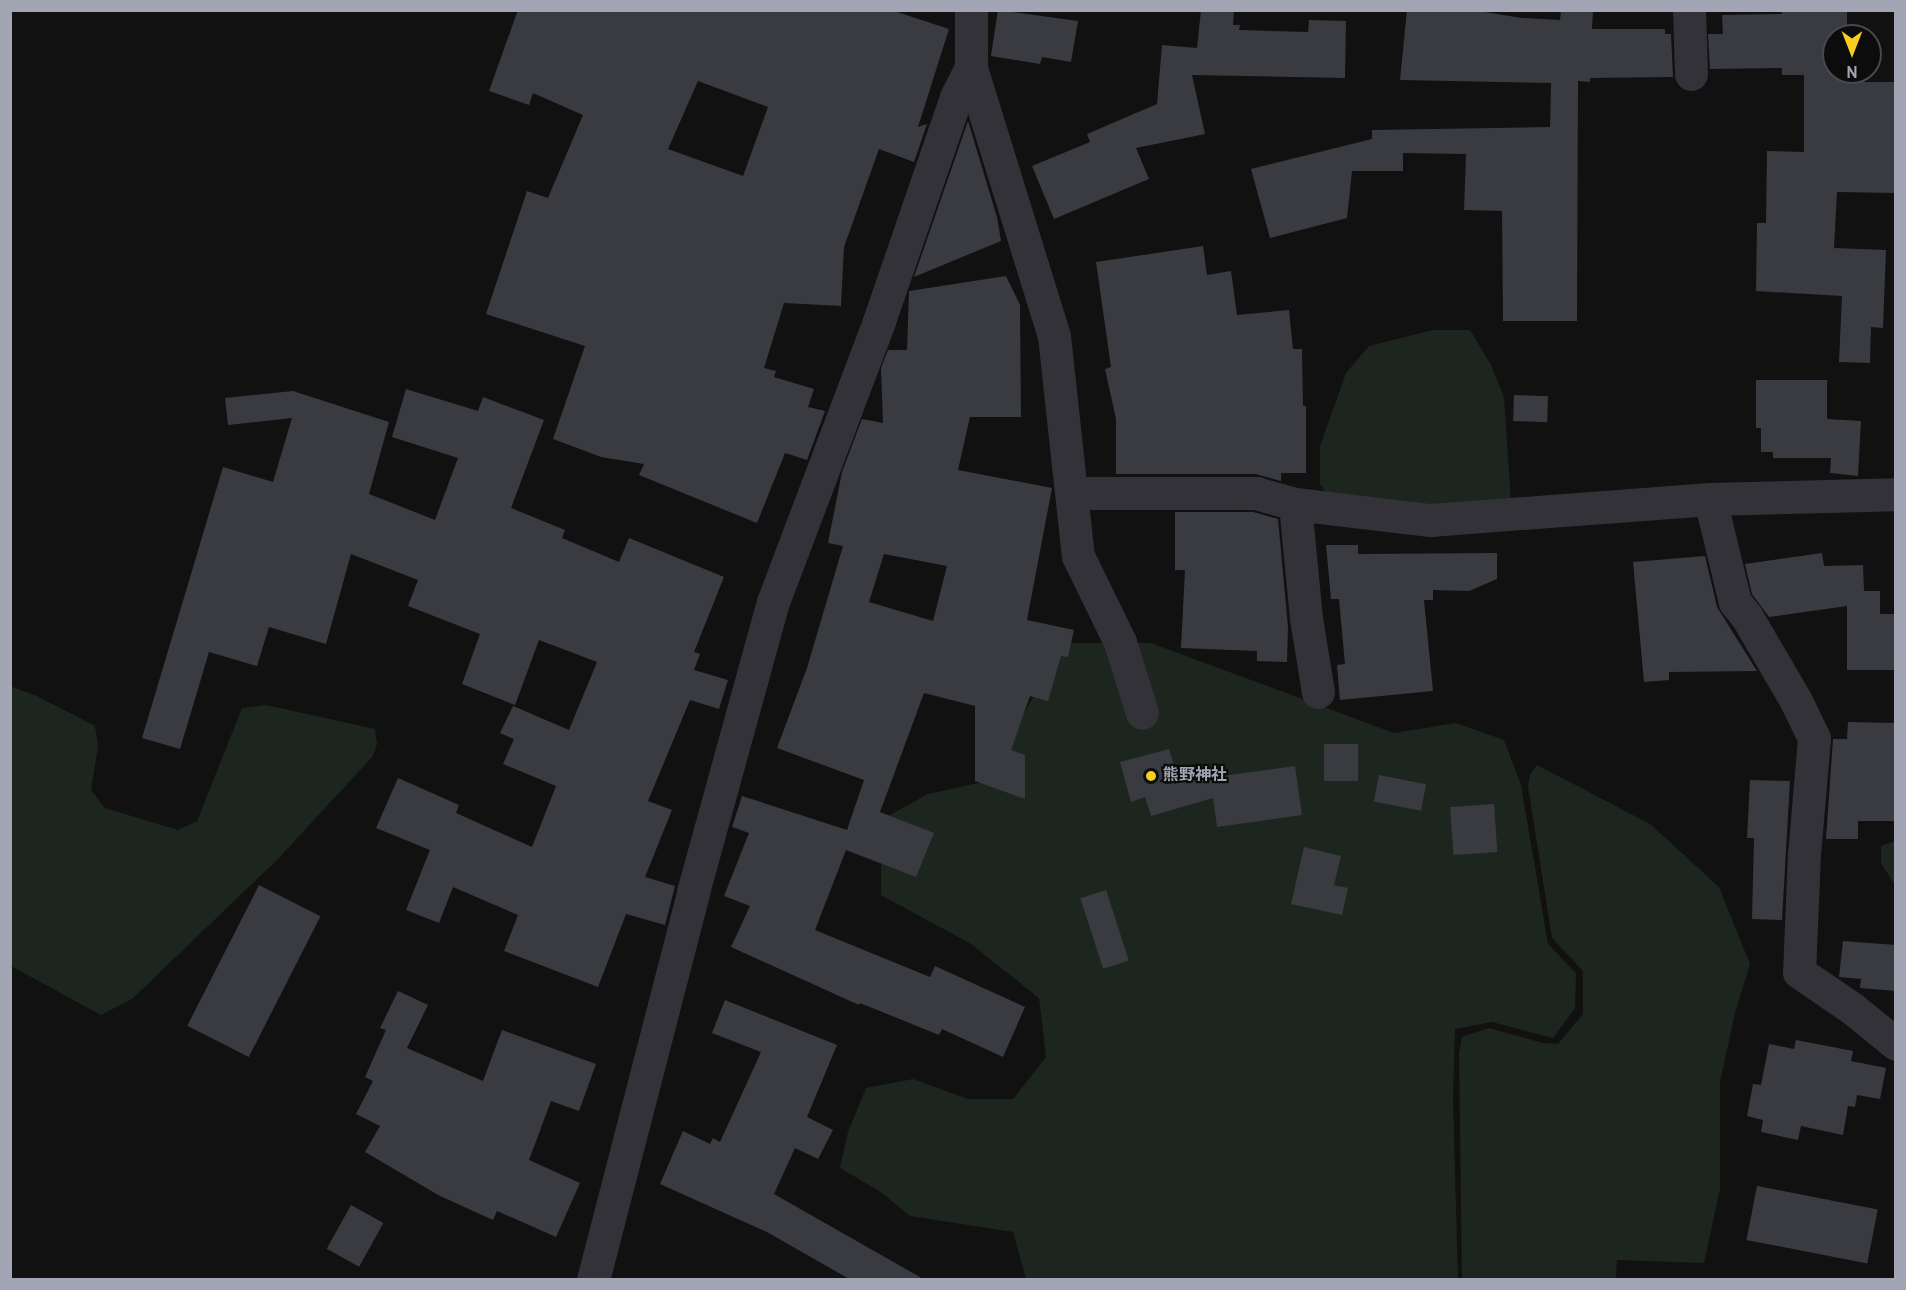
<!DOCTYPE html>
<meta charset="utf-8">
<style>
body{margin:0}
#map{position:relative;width:1906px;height:1290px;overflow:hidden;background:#111112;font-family:Overpass,"Noto Sans JP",sans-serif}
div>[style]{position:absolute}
.green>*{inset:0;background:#1d251f}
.building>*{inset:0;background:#3a3b40;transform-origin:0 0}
.minor>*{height:33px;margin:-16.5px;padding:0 16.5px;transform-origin:16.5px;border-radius:16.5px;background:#323238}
.tertiary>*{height:33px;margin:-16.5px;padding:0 16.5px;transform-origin:16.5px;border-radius:16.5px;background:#323238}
.dots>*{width:16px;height:16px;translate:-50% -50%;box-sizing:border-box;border:3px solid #0c0c0d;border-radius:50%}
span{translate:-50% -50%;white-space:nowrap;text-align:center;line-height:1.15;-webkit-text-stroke:4.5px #0c0c0d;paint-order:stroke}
.poi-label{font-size:16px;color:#a1a5b4;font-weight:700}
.left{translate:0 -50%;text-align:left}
.frame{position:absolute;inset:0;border:12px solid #a1a5b4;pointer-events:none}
.north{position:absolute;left:1822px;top:24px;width:60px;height:60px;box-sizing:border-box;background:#0c0c0d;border:2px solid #484950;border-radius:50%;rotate:180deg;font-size:16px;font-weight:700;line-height:24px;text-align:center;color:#a1a5b4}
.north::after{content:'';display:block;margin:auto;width:21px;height:27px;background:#f9cc22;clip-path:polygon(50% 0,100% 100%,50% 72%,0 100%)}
</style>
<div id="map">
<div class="green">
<i style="clip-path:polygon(1433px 330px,1470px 330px,1491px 365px,1504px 397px,1511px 502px,1483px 508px,1330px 499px,1320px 484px,1320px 446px,1346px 373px,1369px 346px)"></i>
<i style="clip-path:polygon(1063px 643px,1151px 643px,1394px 733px,1456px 723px,1504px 740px,1521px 785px,1548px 944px,1576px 973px,1575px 1008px,1553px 1038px,1492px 1022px,1455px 1029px,1453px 1099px,1458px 1279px,1026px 1279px,1013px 1232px,910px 1216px,881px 1192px,840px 1168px,848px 1132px,866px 1088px,913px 1079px,968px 1099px,1013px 1099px,1046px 1057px,1039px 998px,971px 944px,881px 895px,881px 820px,928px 794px,987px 781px)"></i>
<i style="clip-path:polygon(10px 686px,37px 696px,95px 726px,98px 746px,91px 790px,105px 808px,178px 830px,197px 821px,242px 708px,266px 705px,375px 729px,377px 744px,373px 756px,278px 859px,132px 999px,101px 1015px,11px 966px)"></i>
<i style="clip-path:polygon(1537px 765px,1650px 824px,1719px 887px,1750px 964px,1735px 1013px,1720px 1082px,1720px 1189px,1704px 1263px,1617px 1260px,1616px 1279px,1462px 1279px,1459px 1053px,1462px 1037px,1489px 1028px,1543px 1043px,1558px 1044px,1583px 1014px,1583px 971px,1552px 938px,1528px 786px,1530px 775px)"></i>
<i style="clip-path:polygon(1895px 841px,1896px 841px,1895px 885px,1881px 863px,1881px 846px)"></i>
</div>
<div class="building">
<i style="clip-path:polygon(evenodd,518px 10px,891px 10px,949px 29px,918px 127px,927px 124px,914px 162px,879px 149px,844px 247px,841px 306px,784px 303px,764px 368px,776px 371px,774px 377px,814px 389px,808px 407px,825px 411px,807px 460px,785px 453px,757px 523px,639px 475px,644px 464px,601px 457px,553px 439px,585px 346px,486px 314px,527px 191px,548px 198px,583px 115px,533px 93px,529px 105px,489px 91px,518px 10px,698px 81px,768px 107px,743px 176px,668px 149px,698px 81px)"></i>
<i style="clip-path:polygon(998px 10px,1078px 21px,1071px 62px,1042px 57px,1040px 64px,991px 56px)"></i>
<i style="clip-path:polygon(1201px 10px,1234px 10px,1233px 25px,1240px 25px,1239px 30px,1308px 32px,1309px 20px,1346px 21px,1345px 78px,1192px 75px,1205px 134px,1136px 148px,1149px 179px,1054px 219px,1032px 166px,1090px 142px,1087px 134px,1157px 104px,1162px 45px,1197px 48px)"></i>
<i style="clip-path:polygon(1407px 10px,1472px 10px,1522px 18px,1560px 20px,1561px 10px,1593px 10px,1592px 29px,1665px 29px,1665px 34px,1671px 34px,1673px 77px,1590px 78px,1590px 82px,1578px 81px,1577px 321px,1503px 321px,1502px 211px,1464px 210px,1466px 154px,1403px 153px,1403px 171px,1352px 171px,1347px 218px,1270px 238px,1251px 169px,1372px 139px,1372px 130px,1550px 127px,1551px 83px,1400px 80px)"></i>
<i style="clip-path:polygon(1782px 10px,1847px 10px,1847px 36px,1834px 36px,1834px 72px,1847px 72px,1847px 82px,1896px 82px,1896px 193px,1837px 192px,1834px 248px,1886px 250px,1883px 328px,1871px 327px,1870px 363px,1839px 362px,1842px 296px,1756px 291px,1757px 223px,1766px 223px,1767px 151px,1804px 152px,1804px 75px,1782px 75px,1782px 68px,1710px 69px,1708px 34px,1723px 34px,1722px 15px,1782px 14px)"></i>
<i style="clip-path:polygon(968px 121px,997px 217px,1001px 241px,914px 277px)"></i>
<i style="clip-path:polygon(1203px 246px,1207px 275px,1231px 271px,1237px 315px,1289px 310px,1293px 349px,1302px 349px,1303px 406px,1306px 406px,1306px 473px,1281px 473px,1281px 481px,1256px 474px,1116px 474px,1116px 419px,1105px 369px,1111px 367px,1096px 262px)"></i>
<i style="clip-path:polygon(evenodd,1006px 276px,1020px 305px,1021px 417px,970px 417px,958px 470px,1052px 488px,1027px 620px,1074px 630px,1068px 657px,1061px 656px,1048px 701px,1030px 696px,1011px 750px,1025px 755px,1025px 799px,975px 781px,975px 706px,924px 693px,880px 812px,934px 833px,916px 877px,846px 850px,815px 930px,930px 977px,935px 966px,1025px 1007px,1003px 1057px,942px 1029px,939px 1035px,860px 1003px,859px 1005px,731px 947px,750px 906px,724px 896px,749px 833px,732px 827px,742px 796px,847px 830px,864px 780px,777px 748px,807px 668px,843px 546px,828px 543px,842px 472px,862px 419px,883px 423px,881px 368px,888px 350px,907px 350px,909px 291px,1006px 276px,884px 554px,947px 566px,933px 621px,869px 602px,884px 554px)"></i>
<i style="clip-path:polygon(1756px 380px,1827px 380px,1827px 419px,1861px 421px,1858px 476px,1830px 473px,1831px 458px,1773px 458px,1773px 452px,1761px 452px,1761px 428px,1756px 428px)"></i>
<i style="clip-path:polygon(406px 389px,478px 411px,483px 397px,544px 420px,511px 508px,565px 530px,562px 538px,619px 562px,629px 538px,724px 577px,694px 652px,700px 654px,694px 670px,728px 680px,719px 709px,690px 700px,648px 801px,672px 810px,645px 877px,675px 886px,665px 925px,626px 914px,598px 987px,504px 951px,518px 915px,453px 887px,439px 923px,406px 910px,430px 850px,376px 828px,398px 778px,459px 805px,456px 813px,532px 847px,556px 786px,503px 764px,514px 739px,500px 733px,513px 706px,569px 730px,597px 662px,539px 640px,515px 705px,462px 684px,480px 634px,408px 606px,418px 580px,351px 554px,326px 644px,269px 627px,257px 666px,209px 652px,180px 749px,142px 738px,223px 467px,273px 482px,292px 418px,228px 425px,225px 398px,293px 391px,389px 422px,369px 494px,435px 520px,458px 458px,392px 437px)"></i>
<i style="left:1514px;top:395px;width:34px;height:26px;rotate:2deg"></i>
<i style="clip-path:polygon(1175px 512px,1253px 512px,1278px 519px,1288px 627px,1287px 662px,1257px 661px,1257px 651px,1181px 648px,1185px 570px,1175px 570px)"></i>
<i style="clip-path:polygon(1326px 545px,1358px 545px,1358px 554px,1497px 553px,1497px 579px,1469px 591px,1433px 590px,1433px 600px,1424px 600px,1433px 691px,1340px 700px,1337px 665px,1345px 664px,1339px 599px,1331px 599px)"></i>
<i style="clip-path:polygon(1822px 553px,1824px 566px,1863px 565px,1864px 591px,1880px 591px,1880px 614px,1896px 614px,1896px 670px,1847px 670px,1847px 606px,1769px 617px,1752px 594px,1745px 564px)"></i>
<i style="clip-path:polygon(1705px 556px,1717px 607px,1757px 671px,1669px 672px,1669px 680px,1644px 682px,1633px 562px)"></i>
<i style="clip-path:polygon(1848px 722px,1896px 723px,1896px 821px,1858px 821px,1858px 839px,1826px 839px,1833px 739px,1847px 739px)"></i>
<i style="left:1358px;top:744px;width:37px;height:34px;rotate:90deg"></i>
<i style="clip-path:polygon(1169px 749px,1179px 782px,1295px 766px,1302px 815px,1217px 827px,1213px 798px,1151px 816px,1145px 797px,1131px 802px,1120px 762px)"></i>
<i style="left:1379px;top:775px;width:48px;height:27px;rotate:11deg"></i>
<i style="clip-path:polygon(1750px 780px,1790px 781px,1782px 920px,1752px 919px,1754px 838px,1747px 838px)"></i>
<i style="left:1494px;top:804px;width:48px;height:44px;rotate:86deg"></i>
<i style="clip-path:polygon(1304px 847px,1341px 856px,1334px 885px,1348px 888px,1342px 915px,1291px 904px)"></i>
<i style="left:259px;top:885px;width:69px;height:158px;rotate:27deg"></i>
<i style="left:1106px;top:890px;width:74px;height:27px;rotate:72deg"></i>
<i style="clip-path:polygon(1843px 941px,1896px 945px,1896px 991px,1860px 988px,1861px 979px,1839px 977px)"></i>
<i style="clip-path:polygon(398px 991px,428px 1005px,407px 1048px,483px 1081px,502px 1030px,596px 1064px,579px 1111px,551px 1101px,529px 1160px,580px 1183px,556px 1237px,497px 1211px,493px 1220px,440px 1196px,365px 1152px,380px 1126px,356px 1114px,373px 1081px,365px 1077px,386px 1030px,380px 1028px)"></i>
<i style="clip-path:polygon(725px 1000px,837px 1045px,807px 1117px,833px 1130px,818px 1159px,795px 1148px,774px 1194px,925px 1280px,851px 1280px,767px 1232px,660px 1184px,683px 1131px,710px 1144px,713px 1138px,720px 1142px,761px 1052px,712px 1033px)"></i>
<i style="clip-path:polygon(1796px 1040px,1853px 1051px,1851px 1061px,1886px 1068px,1880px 1099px,1857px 1095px,1855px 1107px,1848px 1106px,1843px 1135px,1801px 1126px,1798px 1140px,1761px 1132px,1763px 1120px,1747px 1116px,1753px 1084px,1761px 1085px,1769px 1044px,1794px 1049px)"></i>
<i style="left:1757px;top:1186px;width:123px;height:55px;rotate:11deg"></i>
<i style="left:351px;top:1205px;width:37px;height:50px;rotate:29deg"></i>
</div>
<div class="minor">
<i style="left:1689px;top:10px;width:64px;rotate:88.2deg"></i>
<i style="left:971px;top:68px;width:281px;rotate:72.8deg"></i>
<i style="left:1054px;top:336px;width:221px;rotate:83.8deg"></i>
<i style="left:1078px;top:556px;width:96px;rotate:64deg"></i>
<i style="left:1120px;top:642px;width:74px;rotate:72.8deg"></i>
<i style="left:1072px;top:493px;width:184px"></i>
<i style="left:1256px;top:493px;width:41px;rotate:15.8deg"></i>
<i style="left:1295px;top:504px;width:136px;rotate:6.8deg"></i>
<i style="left:1430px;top:520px;width:281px;rotate:-4.3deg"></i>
<i style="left:1710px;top:499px;width:186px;rotate:-1.5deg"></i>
<i style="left:1710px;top:499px;width:106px;rotate:76.4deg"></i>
<i style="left:1735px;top:602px;width:19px;rotate:51deg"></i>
<i style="left:1747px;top:617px;width:97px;rotate:59.7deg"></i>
<i style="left:1796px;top:701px;width:41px;rotate:64.1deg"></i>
<i style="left:1814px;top:738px;width:116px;rotate:94.9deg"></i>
<i style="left:1804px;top:854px;width:118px;rotate:92.4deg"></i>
<i style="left:1799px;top:972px;width:65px;rotate:34.4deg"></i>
<i style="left:1853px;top:1009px;width:55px;rotate:39.1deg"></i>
<i style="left:1295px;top:504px;width:115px;rotate:84.5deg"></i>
<i style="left:1306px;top:618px;width:75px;rotate:80.8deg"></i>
</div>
<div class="tertiary">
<i style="left:593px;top:1280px;width:401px;rotate:-75.5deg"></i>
<i style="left:693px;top:892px;width:301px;rotate:-74.6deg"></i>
<i style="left:773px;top:602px;width:300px;rotate:-69.3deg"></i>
<i style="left:879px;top:321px;width:237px;rotate:-71deg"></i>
<i style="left:956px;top:97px;width:33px;rotate:-63deg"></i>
<i style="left:971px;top:68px;width:58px;rotate:-90deg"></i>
</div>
<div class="dots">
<i style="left:1151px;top:776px;background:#f9cc22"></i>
</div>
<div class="poi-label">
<span class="left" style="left:1163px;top:776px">熊野神社</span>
</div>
<div class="frame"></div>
<div class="north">N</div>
</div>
